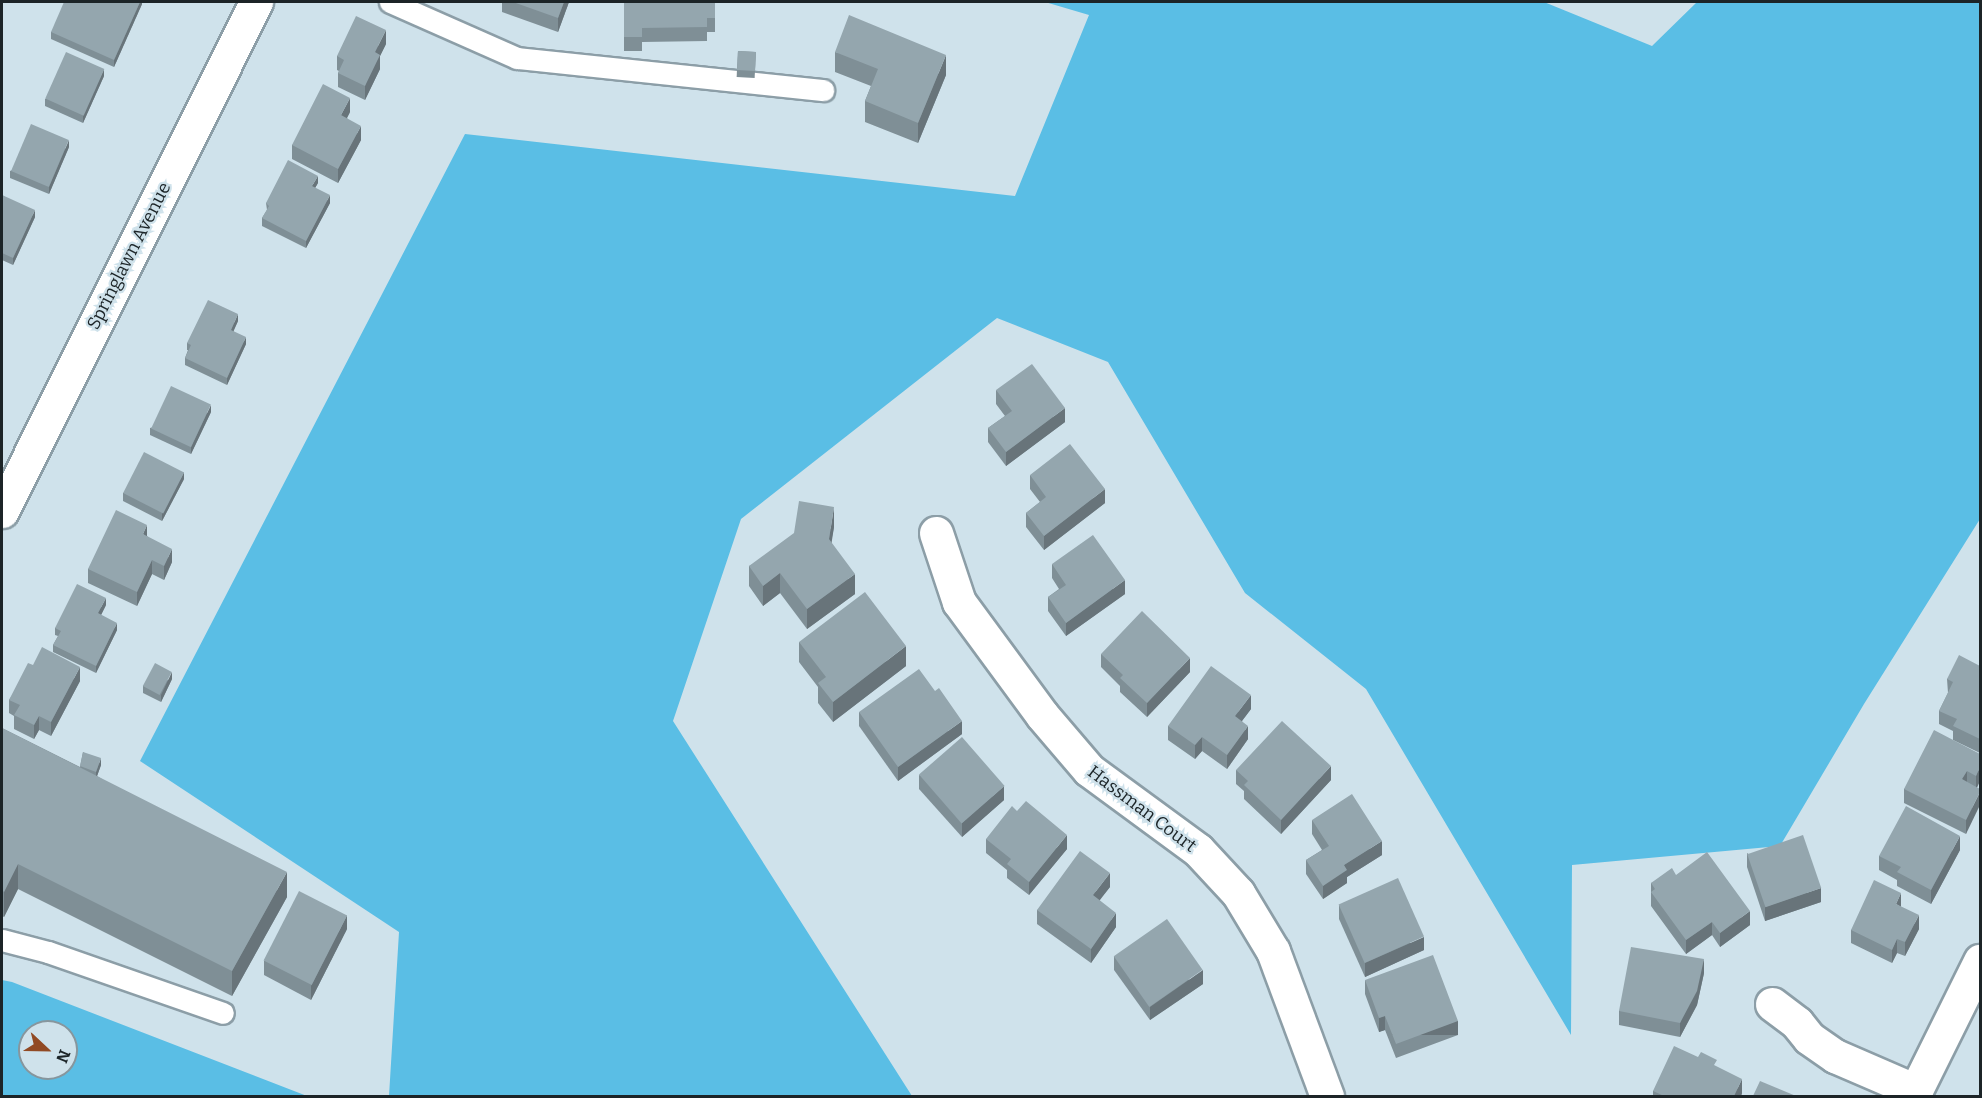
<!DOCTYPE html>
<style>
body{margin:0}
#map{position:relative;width:1982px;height:1098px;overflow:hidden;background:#cfe2eb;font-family:Bitter,serif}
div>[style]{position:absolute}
.green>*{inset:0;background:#5abee5}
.roads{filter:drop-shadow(2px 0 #8c9ea7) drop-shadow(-2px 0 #8c9ea7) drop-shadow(0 2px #8c9ea7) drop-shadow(0 -2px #8c9ea7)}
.lane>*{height:21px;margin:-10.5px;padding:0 10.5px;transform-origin:10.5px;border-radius:10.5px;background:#fff}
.street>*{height:33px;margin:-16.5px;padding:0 16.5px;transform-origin:16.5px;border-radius:16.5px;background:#fff}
.wall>*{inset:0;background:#7f8f96;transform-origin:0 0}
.shaded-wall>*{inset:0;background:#68747a;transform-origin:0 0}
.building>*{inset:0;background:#94a6ae;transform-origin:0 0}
span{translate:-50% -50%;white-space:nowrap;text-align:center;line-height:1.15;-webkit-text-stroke:4.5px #cfe2eb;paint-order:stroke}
.street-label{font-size:18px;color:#1c2427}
.frame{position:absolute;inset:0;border:3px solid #1c2427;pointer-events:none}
.north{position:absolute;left:18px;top:1020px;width:60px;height:60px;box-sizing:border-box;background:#cfe2eb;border:2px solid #87969d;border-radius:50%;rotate:112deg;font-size:16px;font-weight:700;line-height:24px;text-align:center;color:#1c2427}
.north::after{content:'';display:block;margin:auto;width:21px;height:27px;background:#914a24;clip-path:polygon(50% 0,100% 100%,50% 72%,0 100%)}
</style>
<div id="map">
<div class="green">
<i style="clip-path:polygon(1045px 2px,1544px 2px,1652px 46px,1697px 2px,1980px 2px,1980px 519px,1864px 704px,1780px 846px,1572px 865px,1571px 1035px,1366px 689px,1245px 593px,1108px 362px,997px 318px,741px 519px,673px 721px,912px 1096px,389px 1096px,399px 932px,140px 761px,465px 134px,1015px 196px,1089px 15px)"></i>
<i style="clip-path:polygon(evenodd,2px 980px,12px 982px,307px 1096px,2px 1096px,2px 980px,30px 1032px,66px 1032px,66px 1068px,30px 1068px,30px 1032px)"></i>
</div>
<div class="roads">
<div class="lane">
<i style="left:390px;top:2px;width:139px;rotate:23.8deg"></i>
<i style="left:517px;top:58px;width:308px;rotate:6deg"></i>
<i style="left:2px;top:940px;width:48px;rotate:14.6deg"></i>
<i style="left:48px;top:952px;width:185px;rotate:19.2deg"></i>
</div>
<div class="street">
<i style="left:2px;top:511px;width:569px;rotate:-63.48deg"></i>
<i style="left:936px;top:533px;width:73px;rotate:71.6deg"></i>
<i style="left:959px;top:602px;width:140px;rotate:53.7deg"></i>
<i style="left:1042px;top:715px;width:72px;rotate:49.5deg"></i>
<i style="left:1089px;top:770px;width:135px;rotate:36.3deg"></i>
<i style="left:1198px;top:850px;width:59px;rotate:47.1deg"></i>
<i style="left:1238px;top:893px;width:68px;rotate:58.9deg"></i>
<i style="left:1273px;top:951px;width:155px;rotate:69.6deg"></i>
<i style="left:1772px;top:1004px;width:31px;rotate:37deg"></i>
<i style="left:1797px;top:1023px;width:19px;rotate:51deg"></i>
<i style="left:1809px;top:1038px;width:32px;rotate:35deg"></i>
<i style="left:1835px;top:1056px;width:88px;rotate:23.4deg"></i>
<i style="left:1913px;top:1096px;width:151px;rotate:-63.6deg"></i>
</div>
</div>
<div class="wall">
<i style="clip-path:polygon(142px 2px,142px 4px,114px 67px,51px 39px,51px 32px)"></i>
<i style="clip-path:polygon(502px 2px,569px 2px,558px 32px,502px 12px)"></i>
<i style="clip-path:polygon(624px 2px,715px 2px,715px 32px,707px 32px,707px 41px,642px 42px,642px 51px,624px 51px)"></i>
<i style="clip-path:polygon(386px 44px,380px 56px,380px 69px,365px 100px,338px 87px,338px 73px,339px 71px,337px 70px,337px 56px)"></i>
<i style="left:738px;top:51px;width:18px;height:26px;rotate:3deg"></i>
<i style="clip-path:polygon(835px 52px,946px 75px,918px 143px,865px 122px,865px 101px,871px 86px,835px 72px)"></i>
<i style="clip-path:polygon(104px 76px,83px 123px,45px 106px,45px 99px)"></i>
<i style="clip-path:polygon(350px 112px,347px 118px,361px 140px,338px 183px,292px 159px,292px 145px)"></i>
<i style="clip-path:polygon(69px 147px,49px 194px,10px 178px,10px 171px)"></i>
<i style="clip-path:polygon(318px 183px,315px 188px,330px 203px,306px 248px,262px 226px,262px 218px,267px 210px,266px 203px)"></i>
<i style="clip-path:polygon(2px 195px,35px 217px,13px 265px,2px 260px)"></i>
<i style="clip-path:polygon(238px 321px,233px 331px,246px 344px,227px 385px,185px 365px,185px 358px,188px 350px,187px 350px,187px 343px)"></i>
<i style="clip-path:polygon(996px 390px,1065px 422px,1006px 466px,988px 442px,988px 428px,1005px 416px,996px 404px)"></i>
<i style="clip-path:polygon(211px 412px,191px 454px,150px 435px,150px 428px)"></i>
<i style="clip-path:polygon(1030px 475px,1105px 503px,1044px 550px,1026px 527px,1026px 513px,1040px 502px,1030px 489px)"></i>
<i style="clip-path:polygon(184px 479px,162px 521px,123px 501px,123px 493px)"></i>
<i style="clip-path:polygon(834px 527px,831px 542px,855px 594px,807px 629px,780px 593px,763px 606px,749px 586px,749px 566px)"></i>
<i style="clip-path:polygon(147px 536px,172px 562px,164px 580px,152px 574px,137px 606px,88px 583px,88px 569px)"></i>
<i style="clip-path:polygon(1052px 564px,1125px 594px,1066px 636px,1048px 611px,1048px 597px,1059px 589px,1052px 578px)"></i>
<i style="clip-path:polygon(106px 605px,101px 615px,117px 630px,96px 673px,53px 652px,53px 645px,58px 636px,55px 635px,55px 628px)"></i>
<i style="clip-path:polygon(799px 642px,906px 666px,833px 722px,818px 703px,818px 687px,799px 662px)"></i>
<i style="clip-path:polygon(1101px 654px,1190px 672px,1147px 717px,1120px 692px,1120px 686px,1101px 667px)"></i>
<i style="clip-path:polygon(33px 665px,80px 681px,51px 736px,39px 730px,34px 739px,14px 729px,14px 716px,9px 713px,9px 700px)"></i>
<i style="clip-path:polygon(1980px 666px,1980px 753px,1953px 740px,1953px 731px,1939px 724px,1939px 711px,1948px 693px,1947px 679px)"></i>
<i style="clip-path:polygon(172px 679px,161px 702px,143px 693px,143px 686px)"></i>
<i style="clip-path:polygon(1251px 709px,1242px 721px,1248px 739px,1227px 769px,1202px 751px,1195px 759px,1168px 740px,1168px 726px)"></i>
<i style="clip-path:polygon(859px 712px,962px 734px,898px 781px,859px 726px)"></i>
<i style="clip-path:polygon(2px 728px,80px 767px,83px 752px,101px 765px,97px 776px,287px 897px,232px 996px,18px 889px,4px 917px,2px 916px)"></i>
<i style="clip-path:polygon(1980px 754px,1977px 787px,1966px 834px,1904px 803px,1904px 789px)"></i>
<i style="clip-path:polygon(1236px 770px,1331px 780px,1281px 834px,1244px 799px,1244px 791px,1236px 784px)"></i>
<i style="clip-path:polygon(919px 775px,1004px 800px,962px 837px,919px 789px)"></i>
<i style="clip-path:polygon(1312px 820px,1382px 855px,1347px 877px,1347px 883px,1323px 899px,1306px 874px,1306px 860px,1322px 850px,1312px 834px)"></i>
<i style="clip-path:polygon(986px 839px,1067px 849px,1029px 895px,1007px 878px,1007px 870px,986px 853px)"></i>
<i style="clip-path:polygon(1960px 850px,1931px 904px,1897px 886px,1897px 880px,1879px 870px,1879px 856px)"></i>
<i style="clip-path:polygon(1747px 853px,1821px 902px,1765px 921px,1747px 867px)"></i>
<i style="clip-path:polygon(1676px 875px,1750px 925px,1720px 947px,1712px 935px,1686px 954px,1651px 906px,1651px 883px)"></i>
<i style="clip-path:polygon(1110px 887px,1099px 900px,1116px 927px,1091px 963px,1037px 924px,1037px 910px)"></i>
<i style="clip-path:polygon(1339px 905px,1424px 950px,1365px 977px,1339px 919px)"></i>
<i style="clip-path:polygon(1901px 907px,1919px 929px,1905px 956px,1897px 953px,1892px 963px,1851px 943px,1851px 930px)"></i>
<i style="clip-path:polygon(347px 929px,311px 1000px,264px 975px,264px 961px)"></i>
<i style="clip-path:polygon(1114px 956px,1203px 984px,1150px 1020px,1114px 970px)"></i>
<i style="clip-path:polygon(1704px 973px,1697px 1005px,1680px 1037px,1619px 1025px,1619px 1011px)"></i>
<i style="clip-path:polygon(1365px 980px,1458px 1035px,1396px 1058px,1385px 1030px,1379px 1032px,1365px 994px)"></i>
<i style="clip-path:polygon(1717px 1067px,1742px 1093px,1741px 1096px,1653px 1096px,1653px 1091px)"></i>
</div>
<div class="shaded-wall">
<i style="clip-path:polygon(140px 2px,142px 2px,142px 4px,114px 67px,114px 60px)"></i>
<i style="clip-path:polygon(564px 2px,569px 2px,558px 32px,558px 18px)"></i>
<i style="clip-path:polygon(386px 30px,386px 44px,380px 56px,380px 69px,365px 100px,365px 86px,375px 52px)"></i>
<i style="clip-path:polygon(946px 55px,946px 75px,918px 143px,918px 123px)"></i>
<i style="clip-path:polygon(104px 69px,104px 76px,83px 123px,83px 115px)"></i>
<i style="clip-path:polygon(350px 98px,350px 112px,341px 129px,341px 115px)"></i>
<i style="clip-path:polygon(361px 126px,361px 140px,338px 183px,338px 169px)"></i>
<i style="clip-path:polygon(69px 140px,69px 147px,49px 194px,49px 187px)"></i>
<i style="clip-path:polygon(318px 176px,318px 183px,312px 193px,312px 186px)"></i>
<i style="clip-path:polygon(330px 195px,330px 203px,306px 248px,306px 241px)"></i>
<i style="clip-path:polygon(35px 210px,35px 217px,13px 265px,13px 258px)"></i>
<i style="clip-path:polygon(238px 314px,238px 321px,231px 337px,231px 330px)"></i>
<i style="clip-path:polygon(246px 337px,246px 344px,227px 385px,227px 378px)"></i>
<i style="clip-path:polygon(211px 405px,211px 412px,191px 454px,191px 447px)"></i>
<i style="clip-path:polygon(1065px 408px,1065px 422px,1006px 466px,1006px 452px)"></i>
<i style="clip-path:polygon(184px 472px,184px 479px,162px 521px,162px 514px)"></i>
<i style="clip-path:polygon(1105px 489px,1105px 503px,1044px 550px,1044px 536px)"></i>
<i style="clip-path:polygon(834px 507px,834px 527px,829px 559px,829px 539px)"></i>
<i style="clip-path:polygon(147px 525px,147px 539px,143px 534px)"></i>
<i style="clip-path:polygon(172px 549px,172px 562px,164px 580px,164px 566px)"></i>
<i style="clip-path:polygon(152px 560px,152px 574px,137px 606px,137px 592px)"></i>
<i style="clip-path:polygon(780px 573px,780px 593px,763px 606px,763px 586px)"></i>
<i style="clip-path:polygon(855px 574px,855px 594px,807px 629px,807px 609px)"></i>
<i style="clip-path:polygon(1125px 580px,1125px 594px,1066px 636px,1066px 623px)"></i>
<i style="clip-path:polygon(106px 598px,106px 605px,98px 621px,98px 613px)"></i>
<i style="clip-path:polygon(117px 623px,117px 630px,96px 673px,96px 666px)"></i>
<i style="clip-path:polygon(906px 646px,906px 666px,833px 722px,833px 702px)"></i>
<i style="clip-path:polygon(1190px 658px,1190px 672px,1147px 717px,1147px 703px)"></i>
<i style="clip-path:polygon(80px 667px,80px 681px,51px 736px,51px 722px)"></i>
<i style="clip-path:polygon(172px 672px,172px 679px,161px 702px,161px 695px)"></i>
<i style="clip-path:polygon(1251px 695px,1251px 709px,1235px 730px,1235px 716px)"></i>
<i style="clip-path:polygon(39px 716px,39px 730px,34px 739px,34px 725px)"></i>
<i style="clip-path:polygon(962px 721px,962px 734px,898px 781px,898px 767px)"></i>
<i style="clip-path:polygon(1248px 726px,1248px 739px,1227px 769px,1227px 755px)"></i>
<i style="clip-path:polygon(1202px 737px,1202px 751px,1195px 759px,1195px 745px)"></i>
<i style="clip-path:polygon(101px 758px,101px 765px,96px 779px,96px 772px)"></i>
<i style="clip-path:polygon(1331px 766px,1331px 780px,1281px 834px,1281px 820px)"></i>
<i style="clip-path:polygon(1980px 767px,1980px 781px,1976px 790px,1976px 776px)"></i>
<i style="clip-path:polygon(1967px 771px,1967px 785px,1962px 779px)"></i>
<i style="clip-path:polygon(1004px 786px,1004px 800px,962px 837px,962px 823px)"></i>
<i style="clip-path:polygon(1980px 792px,1980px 805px,1966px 834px,1966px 820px)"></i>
<i style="clip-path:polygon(1067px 835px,1067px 849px,1029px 895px,1029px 882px)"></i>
<i style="clip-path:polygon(1960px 836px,1960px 850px,1931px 904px,1931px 890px)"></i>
<i style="clip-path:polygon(1382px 841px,1382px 855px,1347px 877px,1347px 883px,1323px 899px,1323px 886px,1344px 865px)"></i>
<i style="clip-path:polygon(18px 864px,18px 889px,4px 917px,4px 892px)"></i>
<i style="clip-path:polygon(287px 872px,287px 897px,232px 996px,232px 971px)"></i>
<i style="clip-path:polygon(1110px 873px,1110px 887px,1093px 909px,1093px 895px)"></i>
<i style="clip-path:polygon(1821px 888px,1821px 902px,1765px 921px,1765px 907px)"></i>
<i style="clip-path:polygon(1901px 893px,1901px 907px,1896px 904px)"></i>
<i style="clip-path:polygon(1750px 911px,1750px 925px,1720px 947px,1720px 933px)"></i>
<i style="clip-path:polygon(1116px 913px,1116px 927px,1091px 963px,1091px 949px)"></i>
<i style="clip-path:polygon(347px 915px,347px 929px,311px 1000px,311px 986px)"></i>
<i style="clip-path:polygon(1919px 915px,1919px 929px,1905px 956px,1905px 942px)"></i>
<i style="clip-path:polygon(1712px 922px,1712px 935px,1686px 954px,1686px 940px)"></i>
<i style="clip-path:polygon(1424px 937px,1424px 950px,1365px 977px,1365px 963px)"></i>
<i style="clip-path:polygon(1897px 939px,1897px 953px,1892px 963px,1892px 950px)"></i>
<i style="clip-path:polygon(1704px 959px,1704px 973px,1697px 1005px,1680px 1037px,1680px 1023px)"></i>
<i style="clip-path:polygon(1203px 970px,1203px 984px,1150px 1020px,1150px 1007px)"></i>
<i style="clip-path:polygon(1385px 1016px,1385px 1030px,1379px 1032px,1379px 1018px)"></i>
<i style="left:1458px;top:1021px;width:14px;height:66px;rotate:90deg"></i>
<i style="clip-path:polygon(1742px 1079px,1742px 1093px,1741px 1096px,1734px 1096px)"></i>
</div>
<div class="building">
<i style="clip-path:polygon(64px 2px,140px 2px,114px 60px,51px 32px)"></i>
<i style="clip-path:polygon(513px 2px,564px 2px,558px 18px)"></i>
<i style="clip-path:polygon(624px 2px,715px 2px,715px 18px,707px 18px,707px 27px,642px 28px,642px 37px,624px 37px)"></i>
<i style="clip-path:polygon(849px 15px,946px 55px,918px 123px,865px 101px,878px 69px,835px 52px)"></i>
<i style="clip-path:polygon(356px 16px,386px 30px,375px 52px,380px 55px,365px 86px,338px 73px,344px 60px,337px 56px)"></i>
<i style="left:738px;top:51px;width:18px;height:19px;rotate:3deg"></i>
<i style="left:66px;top:52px;width:42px;height:51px;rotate:24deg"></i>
<i style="clip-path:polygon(323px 84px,350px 98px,341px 115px,361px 126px,338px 169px,292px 145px)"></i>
<i style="left:31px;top:124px;width:41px;height:51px;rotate:23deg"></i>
<i style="clip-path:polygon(288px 160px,318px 176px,312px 186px,330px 195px,306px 241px,262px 218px,269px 206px,266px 203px)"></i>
<i style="clip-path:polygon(2px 195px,35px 210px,13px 258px,2px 253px)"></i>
<i style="clip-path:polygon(208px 300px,238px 314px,231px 330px,246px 337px,227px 378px,185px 358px,191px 345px,187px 343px)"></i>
<i style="clip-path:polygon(1032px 364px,1065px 408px,1006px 452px,988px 428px,1012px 411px,996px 390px)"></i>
<i style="left:171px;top:386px;width:44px;height:47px;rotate:25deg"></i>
<i style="clip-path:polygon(1070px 444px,1105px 489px,1044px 536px,1026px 513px,1046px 497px,1030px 475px)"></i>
<i style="left:144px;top:452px;width:45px;height:46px;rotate:27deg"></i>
<i style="clip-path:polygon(799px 501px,834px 507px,829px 539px,855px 574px,807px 609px,780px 573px,763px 586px,749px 566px,794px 533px)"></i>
<i style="clip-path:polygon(116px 510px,147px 525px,143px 534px,172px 549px,164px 566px,152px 560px,137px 592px,88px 569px)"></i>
<i style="clip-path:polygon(1093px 535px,1125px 580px,1066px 623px,1048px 597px,1066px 585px,1052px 564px)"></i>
<i style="clip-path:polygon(77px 584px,106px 598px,98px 613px,117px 623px,96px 666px,53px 645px,61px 631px,55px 628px)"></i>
<i style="clip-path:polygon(865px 592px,906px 646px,833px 702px,818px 683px,826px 677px,799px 642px)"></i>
<i style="clip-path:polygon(1142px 611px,1190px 658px,1147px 703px,1120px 678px,1123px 675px,1101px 654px)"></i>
<i style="clip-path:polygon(42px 647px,80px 667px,51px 722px,39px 716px,34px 725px,14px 715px,20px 705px,9px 700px,28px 663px,33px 665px)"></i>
<i style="clip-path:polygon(1959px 655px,1980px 666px,1980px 739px,1953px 726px,1957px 719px,1939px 711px,1953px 682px,1947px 679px)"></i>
<i style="left:155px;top:663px;width:19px;height:26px;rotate:28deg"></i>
<i style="clip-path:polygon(1211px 666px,1251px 695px,1235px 716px,1248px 726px,1227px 755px,1202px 737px,1195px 745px,1168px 726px)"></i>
<i style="clip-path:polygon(919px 669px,935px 691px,939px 688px,962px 721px,898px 767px,859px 712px)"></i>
<i style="clip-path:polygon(1282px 721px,1331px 766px,1281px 820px,1244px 785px,1248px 781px,1236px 770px)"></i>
<i style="clip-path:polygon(2px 728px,287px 872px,232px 971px,18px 864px,4px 892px,2px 890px)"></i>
<i style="clip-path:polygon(1934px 730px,1980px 754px,1980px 767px,1976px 776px,1967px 771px,1962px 779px,1980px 789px,1980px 792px,1966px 820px,1904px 789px)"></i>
<i style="left:962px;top:737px;width:65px;height:57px;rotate:49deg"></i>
<i style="clip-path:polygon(83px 752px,101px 758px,96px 772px,80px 766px)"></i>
<i style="clip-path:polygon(1352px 794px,1382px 841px,1344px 865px,1347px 870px,1323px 886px,1306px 860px,1329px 846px,1312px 820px)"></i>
<i style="clip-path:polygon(1026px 801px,1067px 835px,1029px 882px,1007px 864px,1011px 859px,986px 839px,1012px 806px,1017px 811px)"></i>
<i style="clip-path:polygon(1906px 806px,1960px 836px,1931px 890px,1897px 872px,1901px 867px,1879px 856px)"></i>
<i style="left:1803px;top:835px;width:56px;height:59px;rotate:71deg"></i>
<i style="clip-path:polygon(1080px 851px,1110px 873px,1093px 895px,1116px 913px,1091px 949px,1037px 910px)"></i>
<i style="clip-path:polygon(1707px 852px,1750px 911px,1720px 933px,1712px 922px,1686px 940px,1651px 892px,1655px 889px,1651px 883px,1672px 868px,1676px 875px)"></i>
<i style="left:1398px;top:878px;width:64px;height:65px;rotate:66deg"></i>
<i style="clip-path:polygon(1874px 880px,1901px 893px,1896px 904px,1919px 915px,1905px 942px,1897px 939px,1892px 950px,1851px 930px)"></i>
<i style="left:299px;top:891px;width:54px;height:78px;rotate:27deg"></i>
<i style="left:1167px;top:919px;width:62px;height:65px;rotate:55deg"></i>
<i style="clip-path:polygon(1631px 947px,1704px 959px,1697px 991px,1680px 1023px,1619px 1011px)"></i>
<i style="clip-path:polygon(1433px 955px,1458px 1021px,1396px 1044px,1385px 1016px,1379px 1018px,1365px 980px)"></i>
<i style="clip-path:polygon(1674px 1046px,1698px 1057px,1701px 1052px,1717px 1060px,1714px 1065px,1742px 1079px,1734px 1096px,1664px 1096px,1653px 1091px)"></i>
<i style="clip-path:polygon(1760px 1081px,1796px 1096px,1753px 1096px)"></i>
</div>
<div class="street-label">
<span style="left:129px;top:256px;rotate:-63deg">Springlawn Avenue</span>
<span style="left:1142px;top:809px;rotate:37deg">Hassman Court</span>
</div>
<div class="frame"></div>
<div class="north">N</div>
</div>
